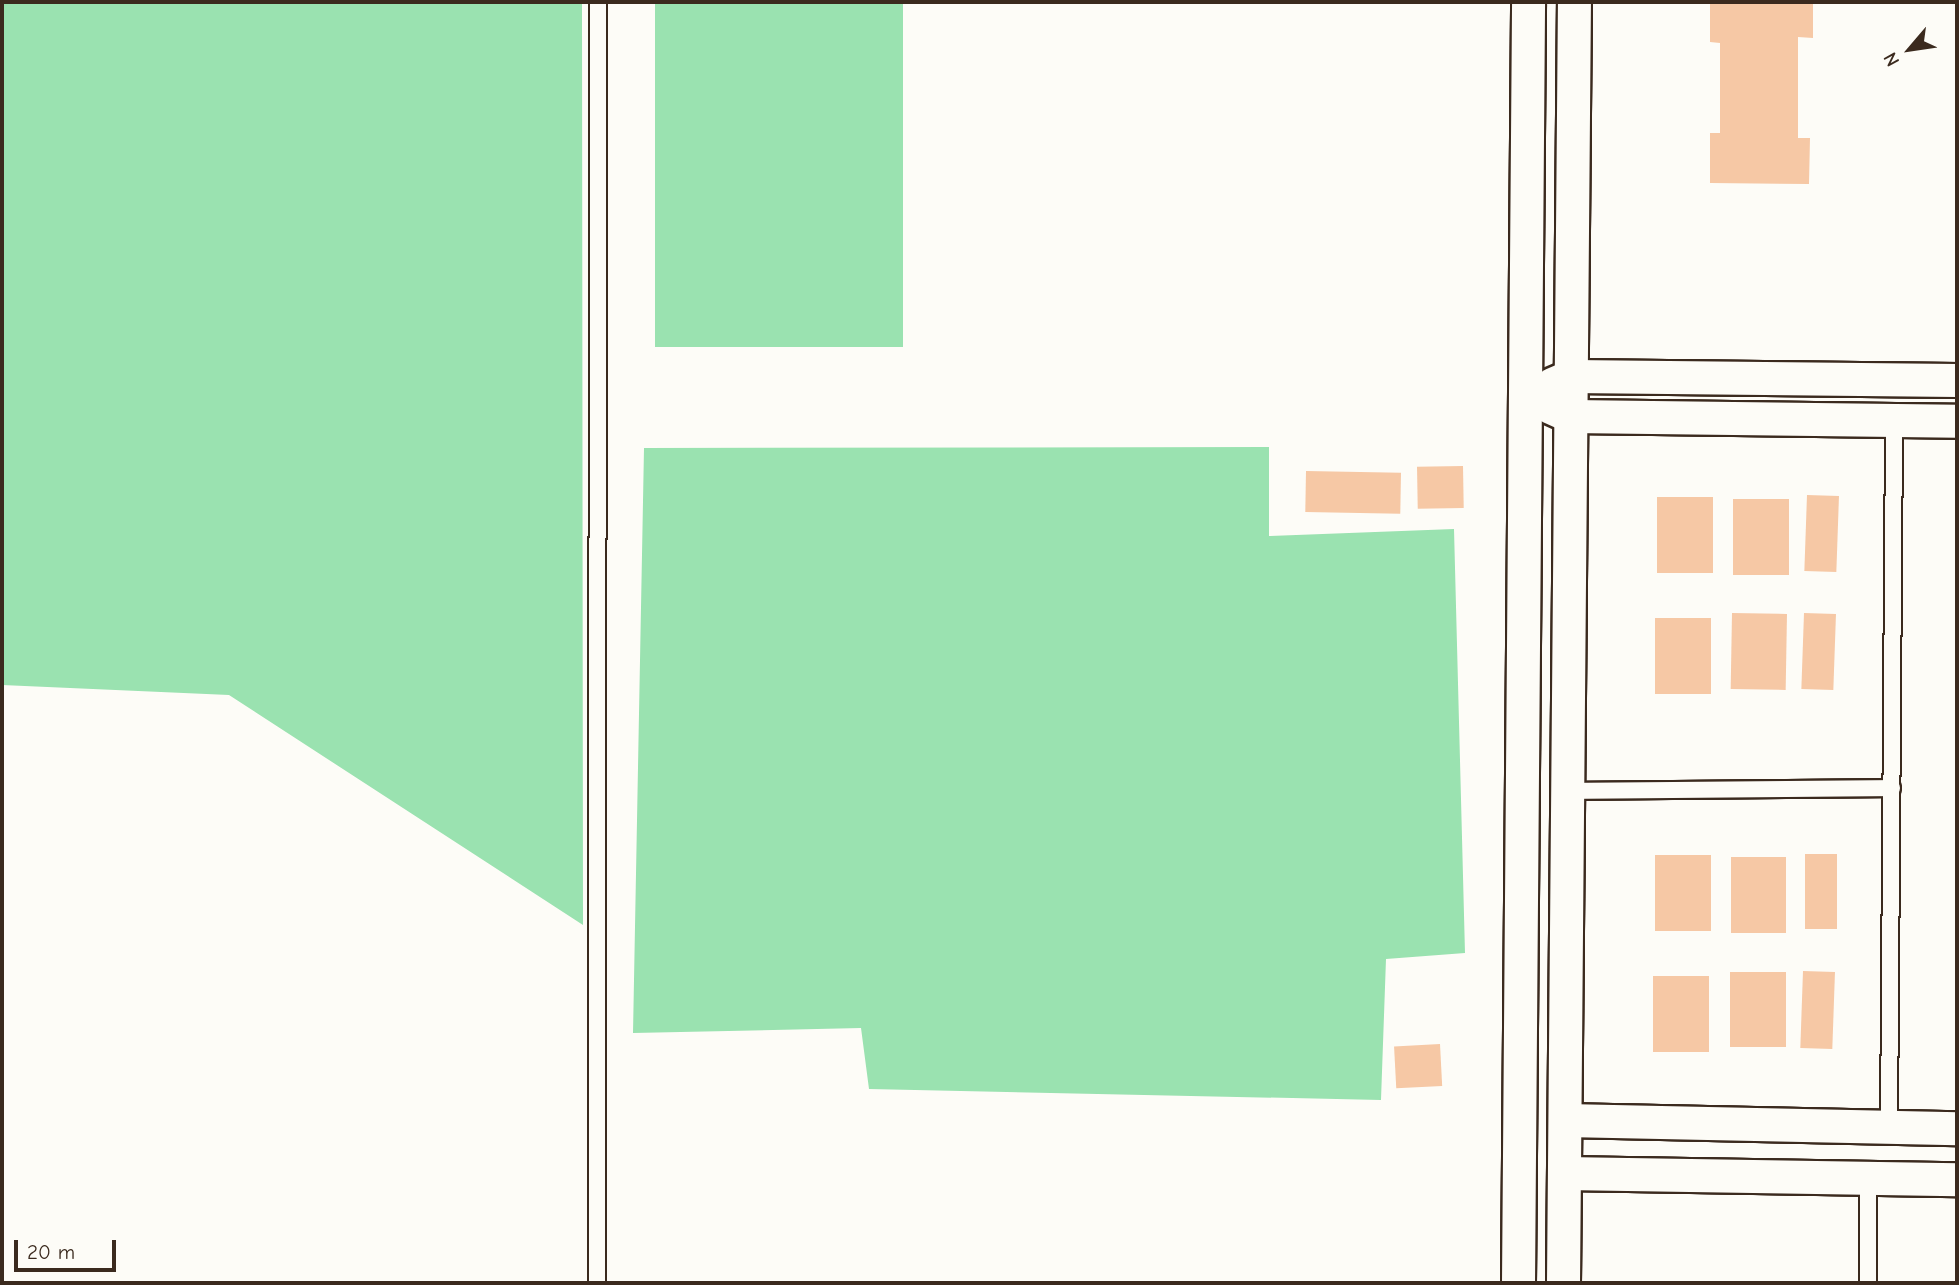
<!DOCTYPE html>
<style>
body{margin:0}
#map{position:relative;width:1959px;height:1285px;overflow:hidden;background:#fdfcf7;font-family:"Comic Neue",sans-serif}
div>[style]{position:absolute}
.green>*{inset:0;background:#9ae2b0;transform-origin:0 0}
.building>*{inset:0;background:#f6c8a5;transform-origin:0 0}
.roads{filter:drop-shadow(2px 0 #3b2a1e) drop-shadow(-2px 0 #3b2a1e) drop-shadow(0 2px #3b2a1e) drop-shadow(0 -2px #3b2a1e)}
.lane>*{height:16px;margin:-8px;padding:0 8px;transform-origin:8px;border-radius:8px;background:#fdfcf7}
.street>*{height:33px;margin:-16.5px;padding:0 16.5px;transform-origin:16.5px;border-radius:16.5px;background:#fdfcf7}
span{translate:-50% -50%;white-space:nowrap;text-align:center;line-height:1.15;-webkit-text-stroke:5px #fdfcf7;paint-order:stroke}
.frame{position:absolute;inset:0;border:4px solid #3b2a1e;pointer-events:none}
.north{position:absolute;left:1875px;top:14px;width:70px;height:70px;-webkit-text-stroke:5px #fdfcf7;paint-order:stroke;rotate:241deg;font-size:19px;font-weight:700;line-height:28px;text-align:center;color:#3b2a1e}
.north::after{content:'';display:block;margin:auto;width:24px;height:32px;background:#3b2a1e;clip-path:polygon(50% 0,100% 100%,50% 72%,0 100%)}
.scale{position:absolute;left:14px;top:1240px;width:102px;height:32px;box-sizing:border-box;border:4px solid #3b2a1e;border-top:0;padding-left:9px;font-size:21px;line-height:24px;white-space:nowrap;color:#3b2a1e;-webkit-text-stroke:5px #fdfcf7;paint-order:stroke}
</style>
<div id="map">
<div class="green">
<i style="clip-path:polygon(2px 2px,582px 2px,583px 925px,229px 695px,2px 685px)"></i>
<i style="left:655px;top:2px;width:248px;height:345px"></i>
<i style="clip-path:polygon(1269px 447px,1269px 536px,1454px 529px,1465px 953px,1386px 959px,1381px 1100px,869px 1089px,861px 1028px,633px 1033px,644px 448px)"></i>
</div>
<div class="building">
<i style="clip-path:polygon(1710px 2px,1813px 2px,1813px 38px,1798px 37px,1798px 138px,1810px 138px,1809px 184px,1710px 183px,1710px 133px,1720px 133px,1720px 43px,1710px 42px)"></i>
<i style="left:1463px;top:466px;width:42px;height:46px;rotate:89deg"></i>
<i style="left:1306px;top:471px;width:95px;height:41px;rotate:1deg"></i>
<i style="left:1807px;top:495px;width:32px;height:76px;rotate:2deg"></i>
<i style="left:1657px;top:497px;width:56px;height:76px"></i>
<i style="left:1733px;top:499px;width:56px;height:76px"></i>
<i style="left:1732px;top:613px;width:55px;height:76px;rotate:1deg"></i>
<i style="left:1804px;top:613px;width:32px;height:76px;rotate:2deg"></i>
<i style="left:1655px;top:618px;width:56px;height:76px"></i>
<i style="left:1805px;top:854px;width:32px;height:75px"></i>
<i style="left:1655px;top:855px;width:56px;height:76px"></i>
<i style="left:1731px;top:857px;width:55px;height:76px"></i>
<i style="left:1803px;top:971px;width:32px;height:77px;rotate:2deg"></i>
<i style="left:1730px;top:972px;width:56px;height:75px"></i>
<i style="left:1653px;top:976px;width:56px;height:76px"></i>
<i style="left:1440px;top:1044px;width:42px;height:46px;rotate:87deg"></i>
</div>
<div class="roads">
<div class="lane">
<i style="left:1567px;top:791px;width:325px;rotate:-0.5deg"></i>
<i style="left:1889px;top:1127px;width:707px;rotate:-89.59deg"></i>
<i style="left:1868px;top:1178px;width:105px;rotate:90deg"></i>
<i style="left:597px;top:1283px;width:1281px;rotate:-89.96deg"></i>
</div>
<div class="street">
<i style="left:1552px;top:384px;width:21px;rotate:-23deg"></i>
<i style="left:1571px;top:376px;width:386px;rotate:0.6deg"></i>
<i style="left:1550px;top:407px;width:22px;rotate:24deg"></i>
<i style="left:1570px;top:416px;width:387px;rotate:0.7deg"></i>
<i style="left:1565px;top:1120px;width:392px;rotate:1.2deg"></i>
<i style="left:1564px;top:1173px;width:393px;rotate:0.9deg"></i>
<i style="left:1518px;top:1283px;width:1281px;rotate:-89.55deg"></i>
<i style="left:1563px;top:1283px;width:1281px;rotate:-89.51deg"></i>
</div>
</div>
<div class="frame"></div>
<div class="north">N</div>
<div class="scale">20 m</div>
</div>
